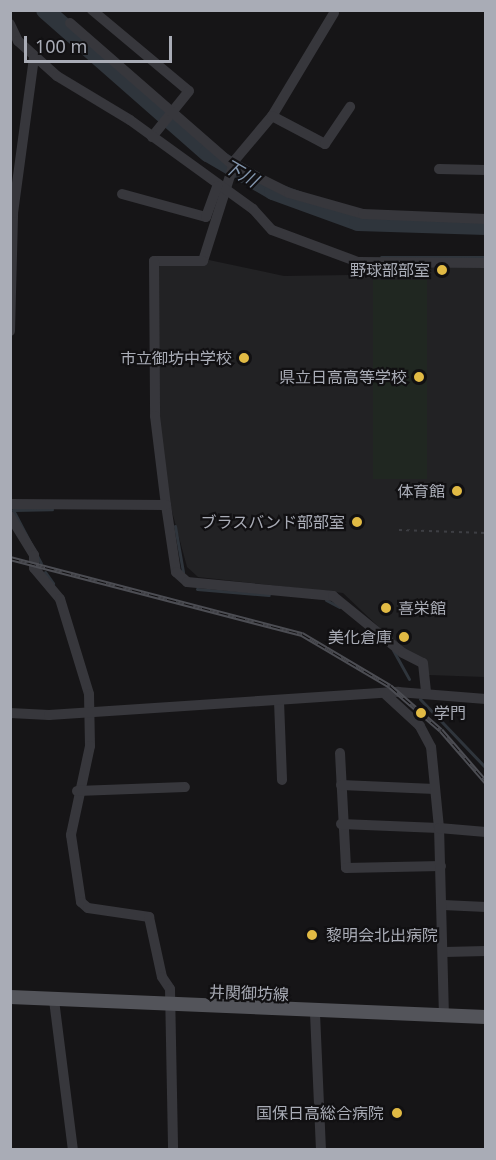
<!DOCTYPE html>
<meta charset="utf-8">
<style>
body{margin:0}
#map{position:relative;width:496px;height:1160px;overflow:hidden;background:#161517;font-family:"Noto Sans","Noto Sans JP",sans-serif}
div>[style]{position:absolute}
.built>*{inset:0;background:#222224}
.green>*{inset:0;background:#202721;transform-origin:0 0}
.stream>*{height:3px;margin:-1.5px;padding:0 1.5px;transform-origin:1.5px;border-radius:1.5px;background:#2f353c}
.river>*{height:18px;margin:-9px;padding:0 9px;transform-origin:9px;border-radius:9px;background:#2f353c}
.path>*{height:1.5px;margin-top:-0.75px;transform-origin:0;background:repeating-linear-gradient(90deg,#3d3e43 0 3px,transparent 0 7.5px)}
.minor>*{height:10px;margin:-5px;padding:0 5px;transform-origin:5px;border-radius:5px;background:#37373c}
.major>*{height:14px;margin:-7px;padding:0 7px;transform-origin:7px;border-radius:7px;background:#53545a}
.rail>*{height:5px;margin-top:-2.5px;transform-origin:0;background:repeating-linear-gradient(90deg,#111012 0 9px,#4c4d53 0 18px);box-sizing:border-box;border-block:2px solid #4c4d53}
.dots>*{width:16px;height:16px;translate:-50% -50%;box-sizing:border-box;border:3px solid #111012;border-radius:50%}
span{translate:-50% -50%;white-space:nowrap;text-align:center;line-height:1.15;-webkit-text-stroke:4.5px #111012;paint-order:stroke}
.poi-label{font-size:16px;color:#a9acb6}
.right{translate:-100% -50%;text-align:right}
.left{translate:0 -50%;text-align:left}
.street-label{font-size:16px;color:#a9acb6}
.water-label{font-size:18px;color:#8396ae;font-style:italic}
.frame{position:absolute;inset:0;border:12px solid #a9acb6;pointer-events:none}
.scale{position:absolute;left:24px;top:36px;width:148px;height:27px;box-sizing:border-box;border:3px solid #a9acb6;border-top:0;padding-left:8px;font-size:18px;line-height:21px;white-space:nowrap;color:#a9acb6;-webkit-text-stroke:4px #111012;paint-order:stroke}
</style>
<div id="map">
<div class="built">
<i style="clip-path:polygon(209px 260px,284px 276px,349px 275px,350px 266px,364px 265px,485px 267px,485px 677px,429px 675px,426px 661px,404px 651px,343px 593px,198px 577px,187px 567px,170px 504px,158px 417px,157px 262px)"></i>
</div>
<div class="green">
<i style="left:373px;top:280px;width:54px;height:199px"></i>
</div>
<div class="stream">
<i style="left:381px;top:257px;width:105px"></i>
<i style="left:13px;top:510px;width:39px;rotate:-1deg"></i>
<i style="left:13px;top:510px;width:60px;rotate:62.2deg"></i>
<i style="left:175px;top:526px;width:47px;rotate:80.1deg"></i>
<i style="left:45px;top:572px;width:14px;rotate:54deg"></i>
<i style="left:197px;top:589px;width:72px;rotate:4.8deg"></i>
<i style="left:326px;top:600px;width:15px;rotate:28deg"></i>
<i style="left:393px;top:650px;width:33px;rotate:61deg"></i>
<i style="left:420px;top:699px;width:95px;rotate:46.3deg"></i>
</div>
<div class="river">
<i style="left:45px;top:10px;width:217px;rotate:41.3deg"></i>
<i style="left:208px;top:153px;width:75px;rotate:30.3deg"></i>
<i style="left:273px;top:191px;width:90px;rotate:20deg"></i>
<i style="left:358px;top:222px;width:128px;rotate:1.8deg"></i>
</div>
<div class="path">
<i style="left:399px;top:530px;width:87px;rotate:2deg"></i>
</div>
<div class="minor">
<i style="left:92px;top:10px;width:126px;rotate:39.9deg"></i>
<i style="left:189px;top:91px;width:59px;rotate:128.8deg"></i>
<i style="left:334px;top:13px;width:120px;rotate:121deg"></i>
<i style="left:272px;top:116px;width:57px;rotate:130.1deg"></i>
<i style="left:235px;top:160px;width:106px;rotate:107.6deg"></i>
<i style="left:203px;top:261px;width:49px;rotate:180deg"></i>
<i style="left:154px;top:261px;width:155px;rotate:89.6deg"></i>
<i style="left:155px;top:416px;width:90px;rotate:83deg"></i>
<i style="left:166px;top:505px;width:68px;rotate:81.5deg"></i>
<i style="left:176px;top:572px;width:15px;rotate:42deg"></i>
<i style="left:187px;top:582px;width:147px;rotate:5.5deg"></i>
<i style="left:333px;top:596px;width:90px;rotate:39.2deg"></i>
<i style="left:403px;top:653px;width:22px;rotate:27deg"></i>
<i style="left:423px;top:663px;width:30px;rotate:84deg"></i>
<i style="left:70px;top:23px;width:216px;rotate:41.1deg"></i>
<i style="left:233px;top:165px;width:63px;rotate:26.6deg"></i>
<i style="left:289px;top:193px;width:77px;rotate:15.8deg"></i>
<i style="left:363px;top:214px;width:123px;rotate:2.3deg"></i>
<i style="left:10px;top:24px;width:19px;rotate:65deg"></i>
<i style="left:18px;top:41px;width:52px;rotate:41.9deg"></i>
<i style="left:57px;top:76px;width:85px;rotate:31.1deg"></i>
<i style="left:130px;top:120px;width:152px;rotate:35.9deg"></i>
<i style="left:253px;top:209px;width:28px;rotate:48deg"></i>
<i style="left:272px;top:230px;width:92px;rotate:20.4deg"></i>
<i style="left:358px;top:262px;width:128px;rotate:0.4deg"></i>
<i style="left:272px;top:116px;width:60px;rotate:27.8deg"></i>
<i style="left:325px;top:144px;width:45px;rotate:-56deg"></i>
<i style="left:439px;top:169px;width:47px;rotate:1.2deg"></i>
<i style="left:122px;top:194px;width:87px;rotate:15.3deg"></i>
<i style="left:206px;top:217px;width:33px;rotate:-70deg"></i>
<i style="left:10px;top:331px;width:118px;rotate:-88.5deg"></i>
<i style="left:13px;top:213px;width:156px;rotate:-82.3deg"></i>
<i style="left:10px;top:504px;width:156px;rotate:0.4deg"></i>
<i style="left:10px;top:516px;width:46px;rotate:58.4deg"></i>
<i style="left:34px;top:555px;width:13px;rotate:90deg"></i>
<i style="left:34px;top:568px;width:40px;rotate:50deg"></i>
<i style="left:60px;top:599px;width:99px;rotate:73deg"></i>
<i style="left:89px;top:694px;width:52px;rotate:88.9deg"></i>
<i style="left:90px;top:746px;width:91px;rotate:102.1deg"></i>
<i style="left:71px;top:835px;width:68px;rotate:81.5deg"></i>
<i style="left:81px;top:902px;width:9px;rotate:41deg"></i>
<i style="left:88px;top:908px;width:62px;rotate:8.4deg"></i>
<i style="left:149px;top:917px;width:61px;rotate:77.8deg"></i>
<i style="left:162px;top:977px;width:14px;rotate:56deg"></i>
<i style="left:170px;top:989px;width:161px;rotate:88.9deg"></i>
<i style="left:279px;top:701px;width:79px;rotate:87.8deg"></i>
<i style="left:10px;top:713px;width:39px;rotate:3deg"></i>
<i style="left:49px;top:715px;width:350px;rotate:-3.8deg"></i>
<i style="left:398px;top:692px;width:88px;rotate:4.5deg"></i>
<i style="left:340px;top:753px;width:115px;rotate:87deg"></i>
<i style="left:346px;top:868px;width:95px;rotate:-1.2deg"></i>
<i style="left:341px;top:785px;width:94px;rotate:2.4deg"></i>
<i style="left:77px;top:791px;width:108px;rotate:-2.1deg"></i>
<i style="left:341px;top:824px;width:98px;rotate:2.3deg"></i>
<i style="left:439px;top:828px;width:81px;rotate:-95.6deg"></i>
<i style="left:431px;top:747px;width:24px;rotate:-118deg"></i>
<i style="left:420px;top:726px;width:49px;rotate:-137.5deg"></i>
<i style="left:443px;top:905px;width:43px;rotate:2.7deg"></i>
<i style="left:445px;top:952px;width:41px;rotate:-1.4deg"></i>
<i style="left:54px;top:1000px;width:151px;rotate:82.8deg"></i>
<i style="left:315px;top:1013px;width:137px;rotate:87.5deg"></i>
<i style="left:444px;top:1017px;width:189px;rotate:-91.5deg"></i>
<i style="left:439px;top:828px;width:47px;rotate:4.9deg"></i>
</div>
<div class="major">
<i style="left:10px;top:997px;width:476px;rotate:2.4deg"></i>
</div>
<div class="rail">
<i style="left:10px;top:558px;width:302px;rotate:14.6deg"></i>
<i style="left:302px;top:634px;width:102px;rotate:30.6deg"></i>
<i style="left:390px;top:686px;width:67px;rotate:40.8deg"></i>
<i style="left:441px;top:730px;width:69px;rotate:49.1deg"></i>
</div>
<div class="dots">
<i style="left:442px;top:270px;background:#e1ba44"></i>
<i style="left:244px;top:358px;background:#e1ba44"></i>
<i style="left:419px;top:377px;background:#e1ba44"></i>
<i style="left:457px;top:491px;background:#e1ba44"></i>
<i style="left:357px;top:522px;background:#e1ba44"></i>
<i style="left:386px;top:608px;background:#e1ba44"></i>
<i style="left:404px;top:637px;background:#e1ba44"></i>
<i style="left:421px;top:713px;background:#e1ba44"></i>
<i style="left:312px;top:935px;background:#e1ba44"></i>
<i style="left:397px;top:1113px;background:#e1ba44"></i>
</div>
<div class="poi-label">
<span class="right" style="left:430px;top:270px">野球部部室</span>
<span class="right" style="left:232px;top:358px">市立御坊中学校</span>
<span class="right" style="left:407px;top:377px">県立日高高等学校</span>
<span class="right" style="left:445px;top:491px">体育館</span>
<span class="right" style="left:345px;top:522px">ブラスバンド部部室</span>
<span class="left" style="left:398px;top:608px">喜栄館</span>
<span class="right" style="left:392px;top:637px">美化倉庫</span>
<span class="left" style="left:434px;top:713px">学門</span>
<span class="left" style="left:326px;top:935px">黎明会北出病院</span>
<span class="right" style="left:384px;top:1113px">国保日高総合病院</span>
</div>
<div class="street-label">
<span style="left:249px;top:993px;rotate:2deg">井関御坊線</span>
</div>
<div class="water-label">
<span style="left:241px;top:173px;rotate:30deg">下川</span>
</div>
<div class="frame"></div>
<div class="scale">100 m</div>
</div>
